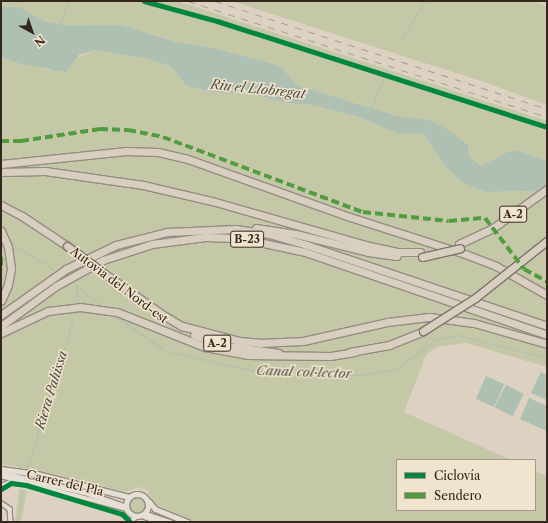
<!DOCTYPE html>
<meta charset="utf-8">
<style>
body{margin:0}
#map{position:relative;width:548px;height:523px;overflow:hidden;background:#ddd2c1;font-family:"Libre Caslon Text",serif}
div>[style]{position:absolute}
.green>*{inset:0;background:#c4c8a7}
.round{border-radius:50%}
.water>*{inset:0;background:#adc0b2;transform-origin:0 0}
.stream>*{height:1px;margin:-0.5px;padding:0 0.5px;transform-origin:0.5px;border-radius:0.5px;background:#adc0b2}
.roads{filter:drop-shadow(1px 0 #948c82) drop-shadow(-1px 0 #948c82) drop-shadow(0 1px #948c82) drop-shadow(0 -1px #948c82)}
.street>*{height:3.5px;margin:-1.75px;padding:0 1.75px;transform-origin:1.75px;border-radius:1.75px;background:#e5dfd5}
.secondary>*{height:5px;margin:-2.5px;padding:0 2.5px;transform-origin:2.5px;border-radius:2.5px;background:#e5dfd5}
.secondary>.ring{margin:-2.5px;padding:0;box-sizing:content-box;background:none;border:5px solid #e5dfd5;border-radius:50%}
.highway>*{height:7px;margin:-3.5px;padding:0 3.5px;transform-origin:3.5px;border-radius:3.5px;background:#d8cfc1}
.rail>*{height:1px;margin-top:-0.5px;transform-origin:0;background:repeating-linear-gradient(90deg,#a6a099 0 7px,transparent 0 14px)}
.bridges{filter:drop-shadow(1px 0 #7d756c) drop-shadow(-1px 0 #7d756c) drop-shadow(0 1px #7d756c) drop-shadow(0 -1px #7d756c)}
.highway-bridge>*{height:7px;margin:-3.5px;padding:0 3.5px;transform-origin:3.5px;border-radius:3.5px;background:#d8cfc1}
.quiet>*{height:4px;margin-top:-2px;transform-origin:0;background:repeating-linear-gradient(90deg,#519c3f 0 8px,transparent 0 12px)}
.cycleway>*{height:5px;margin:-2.5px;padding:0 2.5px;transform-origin:2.5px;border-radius:2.5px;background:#00873e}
span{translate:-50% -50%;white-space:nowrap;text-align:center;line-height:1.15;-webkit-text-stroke:3px #f1e4ce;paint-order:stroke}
.shield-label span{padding:1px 3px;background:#f1e4ce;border:1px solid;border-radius:3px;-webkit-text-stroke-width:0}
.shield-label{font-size:11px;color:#36271e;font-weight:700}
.street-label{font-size:12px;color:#36271e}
.water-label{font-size:13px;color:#4e4c42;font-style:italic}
.frame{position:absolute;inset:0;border:2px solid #36271e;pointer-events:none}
.legend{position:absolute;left:396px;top:459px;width:140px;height:52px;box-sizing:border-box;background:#f1e4ce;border:1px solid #a69888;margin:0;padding:5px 7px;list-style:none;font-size:12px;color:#36271e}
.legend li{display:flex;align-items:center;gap:8px;height:20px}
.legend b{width:20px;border:1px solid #a69888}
.north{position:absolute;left:12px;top:12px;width:40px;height:40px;-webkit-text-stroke:3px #f1e4ce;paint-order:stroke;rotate:140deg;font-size:11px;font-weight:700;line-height:16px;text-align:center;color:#36271e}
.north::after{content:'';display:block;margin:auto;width:14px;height:18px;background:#36271e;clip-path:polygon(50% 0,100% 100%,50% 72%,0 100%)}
</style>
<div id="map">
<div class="green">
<i style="clip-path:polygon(1px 1px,176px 1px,186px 4px,547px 121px,547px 161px,519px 151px,509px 151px,481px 166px,469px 156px,447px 129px,427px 119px,397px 116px,296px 85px,281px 66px,210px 47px,180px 43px,148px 33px,93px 26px,68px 26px,44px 21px,20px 7px,1px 7px)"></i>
<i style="clip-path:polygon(231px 1px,534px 1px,547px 7px,547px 105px,481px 81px)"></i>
<i style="clip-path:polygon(96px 50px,147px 59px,171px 66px,186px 86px,214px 92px,252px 94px,288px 103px,312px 105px,359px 117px,396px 133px,424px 134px,445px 166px,486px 192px,531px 191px,547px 197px,547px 367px,466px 343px,437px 347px,426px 355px,404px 412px,511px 460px,397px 460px,397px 510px,535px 510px,535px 471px,547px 476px,547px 522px,196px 522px,154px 504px,147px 490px,139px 487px,125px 492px,59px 475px,1px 464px,1px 57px,49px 70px)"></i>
<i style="clip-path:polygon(19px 489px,27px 491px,21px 522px,15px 522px)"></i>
<i class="round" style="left:129px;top:498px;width:16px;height:16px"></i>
</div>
<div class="water">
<i style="clip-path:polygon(1px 7px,20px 7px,44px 21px,68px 26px,120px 25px,180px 43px,210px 47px,281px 66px,296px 85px,397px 116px,427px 119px,447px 129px,468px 145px,469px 156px,481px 166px,509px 151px,519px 151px,547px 161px,547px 197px,531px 191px,486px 192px,462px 182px,445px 166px,424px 134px,396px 133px,359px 117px,312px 105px,288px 103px,252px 94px,214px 92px,186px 86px,171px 66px,147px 59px,96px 50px,79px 55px,66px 72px,21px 64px,1px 57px)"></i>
<i style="clip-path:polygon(541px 372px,547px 375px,547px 400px,531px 393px)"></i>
<i style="left:486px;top:376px;width:20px;height:25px;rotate:24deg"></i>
<i style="left:506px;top:385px;width:20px;height:25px;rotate:27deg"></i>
<i style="clip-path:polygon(529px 398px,547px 406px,547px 431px,520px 419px)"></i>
</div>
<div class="stream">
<i style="left:59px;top:25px;width:26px;rotate:-69deg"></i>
<i style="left:400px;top:41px;width:47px;rotate:-58deg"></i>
<i style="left:371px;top:108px;width:42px;rotate:-67.7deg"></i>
<i style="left:9px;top:242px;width:52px;rotate:31.5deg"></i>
<i style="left:74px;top:285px;width:32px;rotate:36deg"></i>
<i style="left:76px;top:288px;width:15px;rotate:82deg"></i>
<i style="left:117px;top:317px;width:57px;rotate:35.1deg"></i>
<i style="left:170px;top:352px;width:82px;rotate:12.7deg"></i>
<i style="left:250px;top:370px;width:83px;rotate:4.1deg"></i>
<i style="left:333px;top:376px;width:34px;rotate:-3deg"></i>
<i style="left:367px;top:374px;width:30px;rotate:-9deg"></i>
<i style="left:397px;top:369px;width:48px;rotate:-37.3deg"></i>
<i style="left:435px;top:340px;width:23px;rotate:-13deg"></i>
<i style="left:457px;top:335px;width:93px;rotate:14.3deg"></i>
<i style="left:27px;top:468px;width:163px;rotate:-72.9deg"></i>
<i style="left:18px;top:522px;width:33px;rotate:-83deg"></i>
</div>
<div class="roads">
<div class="street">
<i style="left:1px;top:476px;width:130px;rotate:14.7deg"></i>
<i style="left:1px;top:486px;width:13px;rotate:-23deg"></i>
<i style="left:1px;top:503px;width:11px;rotate:34deg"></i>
<i style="left:10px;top:509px;width:13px;rotate:86deg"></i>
<i style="left:142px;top:516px;width:17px;rotate:21deg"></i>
<i style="left:131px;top:522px;width:7px;rotate:-45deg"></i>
</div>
<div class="secondary">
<i style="left:1px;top:469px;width:36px;rotate:8deg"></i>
<i style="left:37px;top:474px;width:95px;rotate:14deg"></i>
<i style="left:1px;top:473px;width:85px;rotate:12.9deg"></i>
<i style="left:84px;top:492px;width:45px;rotate:19.7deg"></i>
<i class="ring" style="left:126px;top:494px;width:17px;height:17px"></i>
<i style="left:149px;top:502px;width:9px;rotate:49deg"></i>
<i style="left:155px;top:509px;width:35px;rotate:22deg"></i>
<i style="left:145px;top:514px;width:26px;rotate:18deg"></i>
</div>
<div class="highway">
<i style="left:1px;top:164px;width:126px;rotate:-5.9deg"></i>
<i style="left:126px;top:151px;width:32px;rotate:2deg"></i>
<i style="left:158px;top:152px;width:28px;rotate:13deg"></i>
<i style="left:185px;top:158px;width:175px;rotate:19.7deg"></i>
<i style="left:350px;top:217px;width:121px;rotate:17.8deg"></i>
<i style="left:465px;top:254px;width:33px;rotate:21deg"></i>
<i style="left:496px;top:266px;width:59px;rotate:29.6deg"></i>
<i style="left:1px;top:172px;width:44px;rotate:-1.3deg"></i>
<i style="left:45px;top:171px;width:99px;rotate:8.1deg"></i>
<i style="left:143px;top:185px;width:71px;rotate:13.1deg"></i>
<i style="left:212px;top:201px;width:163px;rotate:16deg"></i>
<i style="left:369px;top:246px;width:29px;rotate:12deg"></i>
<i style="left:397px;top:252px;width:23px"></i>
<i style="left:1px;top:205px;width:24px;rotate:28deg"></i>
<i style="left:22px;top:216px;width:54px;rotate:33.7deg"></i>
<i style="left:256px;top:228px;width:40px;rotate:8.5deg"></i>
<i style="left:296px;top:234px;width:74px;rotate:14deg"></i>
<i style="left:368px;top:252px;width:29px;rotate:8deg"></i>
<i style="left:1px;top:231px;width:17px;rotate:66deg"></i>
<i style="left:8px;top:247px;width:22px;rotate:82deg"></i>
<i style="left:11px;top:269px;width:16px;rotate:101deg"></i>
<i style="left:8px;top:285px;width:17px;rotate:114deg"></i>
<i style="left:459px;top:244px;width:38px;rotate:-25deg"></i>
<i style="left:493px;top:228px;width:67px;rotate:-35.8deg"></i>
<i style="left:101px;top:271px;width:72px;rotate:35.4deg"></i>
<i style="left:160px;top:313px;width:26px;rotate:31deg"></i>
<i style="left:182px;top:326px;width:59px;rotate:14.7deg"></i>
<i style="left:239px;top:341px;width:21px;rotate:5deg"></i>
<i style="left:260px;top:343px;width:43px;rotate:-2.7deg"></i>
<i style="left:303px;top:341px;width:86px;rotate:-12.7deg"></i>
<i style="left:387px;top:322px;width:42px;rotate:-6.8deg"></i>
<i style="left:429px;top:317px;width:45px;rotate:7.6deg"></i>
<i style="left:474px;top:323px;width:76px;rotate:16deg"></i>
<i style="left:1px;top:315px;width:80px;rotate:-35.3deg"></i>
<i style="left:66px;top:269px;width:55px;rotate:-25.6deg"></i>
<i style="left:116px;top:245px;width:53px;rotate:-14.3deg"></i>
<i style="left:167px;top:232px;width:69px;rotate:-2.5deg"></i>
<i style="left:236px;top:229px;width:33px;rotate:9deg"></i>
<i style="left:269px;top:234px;width:40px;rotate:16deg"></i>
<i style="left:307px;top:245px;width:253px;rotate:18.6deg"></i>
<i style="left:1px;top:326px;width:68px;rotate:-36deg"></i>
<i style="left:56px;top:286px;width:54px;rotate:-29deg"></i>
<i style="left:103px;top:260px;width:52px;rotate:-18.1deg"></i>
<i style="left:152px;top:244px;width:54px;rotate:-7.4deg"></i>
<i style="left:206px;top:237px;width:34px;rotate:2deg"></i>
<i style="left:240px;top:238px;width:66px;rotate:12.2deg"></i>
<i style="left:305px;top:252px;width:256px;rotate:18.9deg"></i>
<i style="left:1px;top:333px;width:52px;rotate:-25.1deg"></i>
<i style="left:48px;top:311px;width:32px;rotate:-7deg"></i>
<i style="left:80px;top:307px;width:37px;rotate:8deg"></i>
<i style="left:117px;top:312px;width:95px;rotate:21.7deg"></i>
<i style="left:205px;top:347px;width:44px;rotate:10.5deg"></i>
<i style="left:248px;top:355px;width:82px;rotate:0.7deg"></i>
<i style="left:330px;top:356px;width:25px;rotate:-9deg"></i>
<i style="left:194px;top:335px;width:29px;rotate:20deg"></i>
<i style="left:221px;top:345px;width:58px;rotate:8deg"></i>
<i style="left:350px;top:352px;width:40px;rotate:-10deg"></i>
<i style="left:389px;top:345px;width:37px;rotate:-22deg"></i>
</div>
</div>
<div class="rail">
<i style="left:188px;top:1px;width:377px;rotate:17.9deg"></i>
<i style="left:215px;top:1px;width:349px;rotate:18deg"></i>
</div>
<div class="bridges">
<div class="highway-bridge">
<i style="left:67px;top:246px;width:42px;rotate:36.3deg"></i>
<i style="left:422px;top:257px;width:39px;rotate:-13deg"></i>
<i style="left:423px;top:331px;width:62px;rotate:-32.4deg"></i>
<i style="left:475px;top:298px;width:92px;rotate:-38.4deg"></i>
</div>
</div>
<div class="quiet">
<i style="left:1px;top:141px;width:20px"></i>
<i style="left:21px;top:141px;width:80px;rotate:-8.6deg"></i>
<i style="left:100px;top:129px;width:28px;rotate:2deg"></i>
<i style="left:128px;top:130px;width:36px;rotate:11deg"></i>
<i style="left:163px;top:137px;width:214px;rotate:20.6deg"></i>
<i style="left:363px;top:212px;width:86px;rotate:6deg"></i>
<i style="left:449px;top:221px;width:36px;rotate:-5deg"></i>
<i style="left:485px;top:218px;width:64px;rotate:52.6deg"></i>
<i style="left:524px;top:269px;width:26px;rotate:29deg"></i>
<i style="left:1px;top:257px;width:10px;rotate:90deg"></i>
</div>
<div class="cycleway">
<i style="left:144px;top:1px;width:76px;rotate:15.3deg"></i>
<i style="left:217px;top:21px;width:347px;rotate:17.8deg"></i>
<i style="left:1px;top:489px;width:12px;rotate:-31deg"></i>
<i style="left:11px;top:483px;width:15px;rotate:8deg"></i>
<i style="left:26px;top:485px;width:100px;rotate:16.8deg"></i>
<i style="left:122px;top:514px;width:11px;rotate:45deg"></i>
</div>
<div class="shield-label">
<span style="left:513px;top:214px">A-2</span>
<span style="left:247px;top:239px">B-23</span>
<span style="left:217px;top:343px">A-2</span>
</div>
<div class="street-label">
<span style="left:119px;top:285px;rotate:37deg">Autovia del Nord-est</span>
<span style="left:65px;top:483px;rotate:13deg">Carrer del Pla</span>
</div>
<div class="water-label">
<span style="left:258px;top:89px;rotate:6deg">Riu el Llobregat</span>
<span style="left:304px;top:372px;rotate:2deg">Canal col·lector</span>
<span style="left:51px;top:390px;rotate:-73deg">Riera Pahissa</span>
</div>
<div class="frame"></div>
<ul class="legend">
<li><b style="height:5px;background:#00873e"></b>Ciclovía</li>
<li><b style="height:5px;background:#519c3f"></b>Sendero</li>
</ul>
<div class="north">N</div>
</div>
